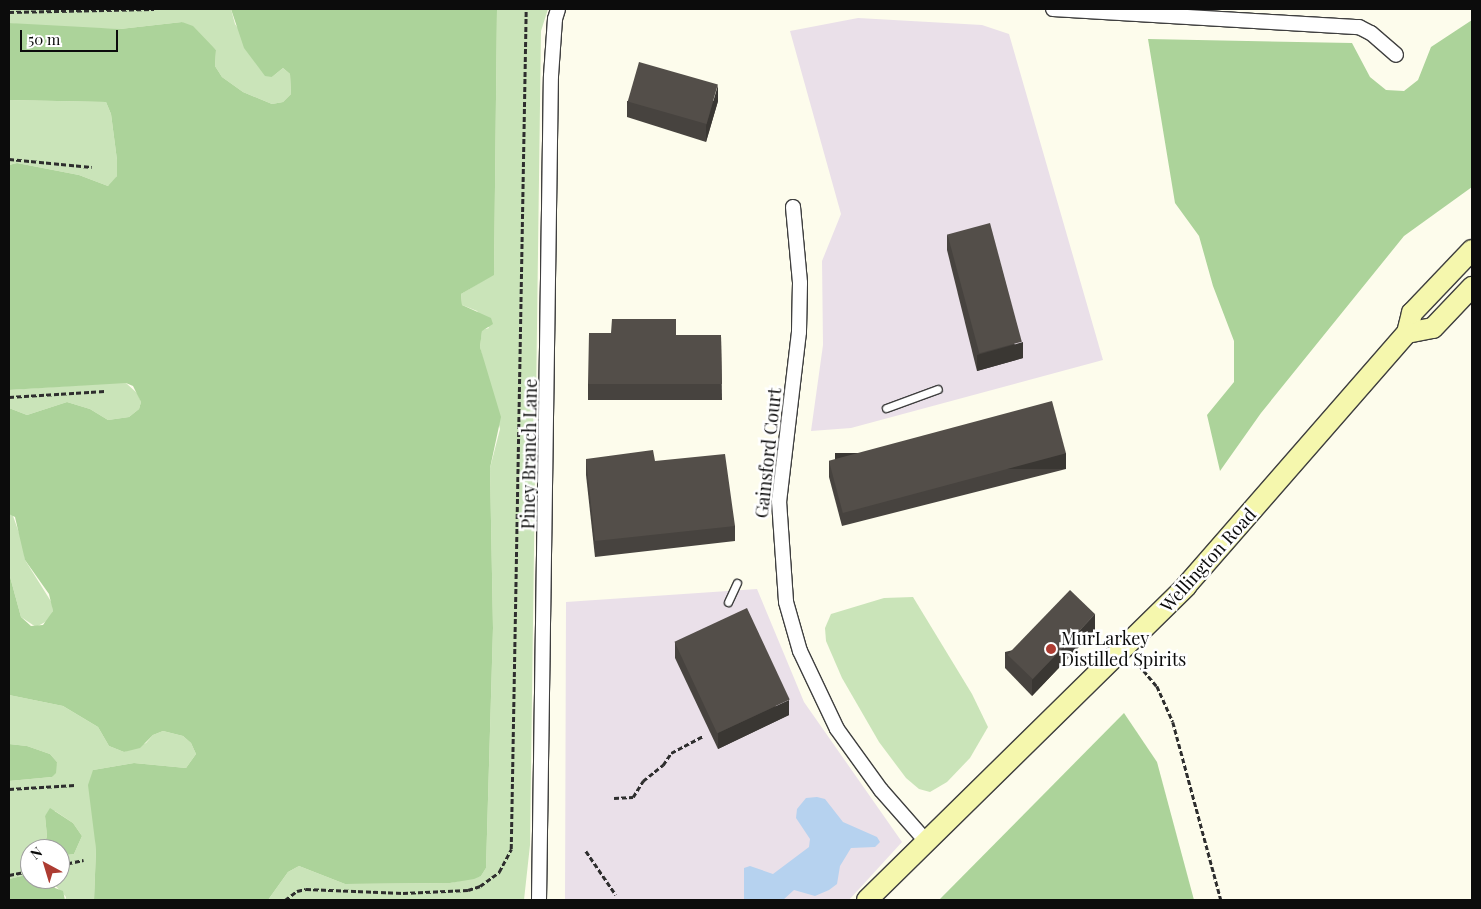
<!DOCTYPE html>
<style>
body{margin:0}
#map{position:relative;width:1481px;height:909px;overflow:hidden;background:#fdfcec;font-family:"Playfair Display",serif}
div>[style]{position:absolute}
.industrial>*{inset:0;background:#eae0e9}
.green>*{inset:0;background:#cae4b9}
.forest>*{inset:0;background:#acd39a}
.water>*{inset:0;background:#b6d2ef}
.path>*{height:2.5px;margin-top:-1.25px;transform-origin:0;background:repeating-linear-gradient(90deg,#2e2e2e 0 5px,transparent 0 7.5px)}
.roads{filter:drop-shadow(1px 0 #3f3f3f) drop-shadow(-1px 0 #3f3f3f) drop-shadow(0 1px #3f3f3f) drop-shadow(0 -1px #3f3f3f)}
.lane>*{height:7px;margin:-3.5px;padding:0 3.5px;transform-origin:3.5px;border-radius:3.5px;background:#fff}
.street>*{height:14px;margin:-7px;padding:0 7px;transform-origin:7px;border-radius:7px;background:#fff}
.secondary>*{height:20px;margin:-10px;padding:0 10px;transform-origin:10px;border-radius:10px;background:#f5f7ad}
.wall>*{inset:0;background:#47433f}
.shaded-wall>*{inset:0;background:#3a3733;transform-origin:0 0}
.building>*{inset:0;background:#534e49;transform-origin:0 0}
.dots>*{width:14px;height:14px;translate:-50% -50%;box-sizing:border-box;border:2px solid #fff;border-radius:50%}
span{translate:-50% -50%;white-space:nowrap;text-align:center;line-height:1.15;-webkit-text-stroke:5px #fff;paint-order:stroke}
.street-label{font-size:18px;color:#0c0c0c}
.poi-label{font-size:18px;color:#0c0c0c}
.left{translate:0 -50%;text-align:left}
.frame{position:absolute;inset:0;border:10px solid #0c0c0c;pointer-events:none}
.north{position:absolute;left:20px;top:839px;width:50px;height:50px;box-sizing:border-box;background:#fff;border:1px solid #9e9e9e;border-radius:50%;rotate:321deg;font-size:14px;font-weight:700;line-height:20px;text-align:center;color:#0c0c0c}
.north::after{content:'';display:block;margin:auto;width:18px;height:22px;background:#ad3c32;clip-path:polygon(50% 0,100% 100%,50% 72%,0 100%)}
.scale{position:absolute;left:20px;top:30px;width:98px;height:22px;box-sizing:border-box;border:2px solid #0c0c0c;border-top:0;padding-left:6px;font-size:15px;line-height:18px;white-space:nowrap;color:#0c0c0c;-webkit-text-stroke:4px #fff;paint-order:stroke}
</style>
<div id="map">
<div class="industrial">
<i style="clip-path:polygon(858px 18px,982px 25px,1009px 34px,1103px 360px,851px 428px,811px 431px,823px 345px,822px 261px,841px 214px,790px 31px)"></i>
<i style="clip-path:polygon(757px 589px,804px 702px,902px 842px,849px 900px,565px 900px,566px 602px)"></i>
</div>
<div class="green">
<i style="clip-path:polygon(9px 9px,231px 9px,235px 24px,272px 77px,283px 68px,290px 74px,291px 94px,283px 102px,272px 104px,243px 92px,222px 77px,215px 66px,216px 50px,182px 22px,120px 29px,37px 27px,9px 23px)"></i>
<i style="clip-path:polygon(497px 9px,548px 9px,541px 31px,530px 845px,524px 900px,268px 900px,288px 872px,299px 866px,345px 884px,450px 883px,481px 876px,486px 868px,493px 628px,490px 468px,500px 429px,480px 347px,482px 330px,489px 328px,477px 311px,462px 305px,461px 294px,494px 274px)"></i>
<i style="clip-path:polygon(9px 100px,106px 102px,111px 114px,117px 160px,117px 176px,112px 184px,108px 186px,79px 175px,17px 163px,9px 165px)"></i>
<i style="clip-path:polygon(111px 383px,126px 383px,138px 394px,141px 402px,139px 409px,129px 417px,108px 420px,90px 409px,67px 402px,27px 415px,9px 408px,9px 390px)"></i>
<i style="clip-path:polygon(12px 513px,24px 547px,25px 560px,52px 603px,53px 611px,49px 620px,36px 627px,21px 617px,9px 573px,9px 514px)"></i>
<i style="clip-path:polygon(913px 597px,972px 694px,988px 727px,970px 758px,947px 782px,930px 792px,919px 789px,906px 778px,879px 742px,842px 678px,826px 641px,825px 628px,831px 614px,884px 598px)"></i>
<i style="clip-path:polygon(9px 695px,63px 706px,98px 727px,109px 746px,124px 752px,146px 743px,153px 735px,163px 731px,183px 736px,191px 743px,196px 754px,186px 768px,134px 763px,93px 770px,96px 849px,94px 900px,65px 900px,66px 897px,49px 879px,60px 879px,60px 856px,74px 854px,82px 836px,73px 823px,55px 811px,45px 816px,47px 836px,43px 849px,30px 849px,30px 874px,9px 879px,9px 781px,52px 777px,57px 762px,50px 754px,27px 746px,9px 744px)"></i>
</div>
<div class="forest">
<i style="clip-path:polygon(231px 9px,497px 9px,494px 275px,461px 294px,462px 305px,491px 318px,493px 324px,482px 331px,480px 347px,501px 417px,490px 468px,493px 628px,486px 868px,481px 876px,474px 879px,450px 883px,345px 884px,299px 866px,288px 872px,268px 900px,94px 900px,96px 849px,88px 785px,93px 770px,134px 763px,186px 768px,196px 754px,191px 743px,183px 736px,163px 731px,153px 735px,140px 748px,124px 752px,109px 746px,98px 727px,63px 706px,9px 695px,9px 573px,21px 617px,31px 626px,43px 625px,53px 611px,49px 594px,25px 560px,15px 517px,9px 514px,9px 408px,27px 415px,67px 402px,90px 409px,108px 420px,129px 417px,139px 409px,141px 402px,133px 386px,126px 383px,9px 390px,9px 165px,17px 163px,79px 175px,108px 186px,117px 176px,117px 160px,111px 114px,106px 102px,9px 100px,9px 23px,120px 29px,182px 22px,193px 26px,216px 50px,215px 66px,222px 77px,243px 92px,272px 104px,283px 102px,291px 94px,290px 74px,283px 68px,272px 77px,265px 76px,244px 48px)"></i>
<i style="clip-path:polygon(1472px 20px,1472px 187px,1404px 236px,1261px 413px,1220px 471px,1207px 415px,1234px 382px,1234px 341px,1213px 286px,1199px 236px,1175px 203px,1148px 39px,1352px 43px,1370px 77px,1386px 90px,1404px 91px,1418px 80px,1431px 47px)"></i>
<i style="clip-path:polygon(1124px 713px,1157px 762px,1194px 900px,939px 900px)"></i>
<i style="clip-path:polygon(9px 744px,27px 746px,50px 754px,57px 762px,56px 773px,52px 777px,9px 781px)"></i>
<i style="clip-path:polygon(50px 808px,73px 823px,82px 836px,74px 854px,60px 856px,60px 849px,43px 849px,47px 836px,45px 816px)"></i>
<i style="clip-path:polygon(30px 874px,30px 879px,49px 879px,55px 888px,63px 891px,65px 900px,9px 900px,9px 879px)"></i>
</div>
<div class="water">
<i style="clip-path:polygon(817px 797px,825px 799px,843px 822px,877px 837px,880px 842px,875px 847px,851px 848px,840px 866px,837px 884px,829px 890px,815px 896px,794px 890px,783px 900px,744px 900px,744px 868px,750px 866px,773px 874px,809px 847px,810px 839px,796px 818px,797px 809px,806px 798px)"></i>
</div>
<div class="path">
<i style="left:9px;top:12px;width:145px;rotate:-1.2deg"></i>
<i style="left:9px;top:159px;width:83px;rotate:5.5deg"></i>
<i style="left:9px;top:397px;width:96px;rotate:-3.6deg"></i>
<i style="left:1134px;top:659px;width:35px;rotate:50deg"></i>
<i style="left:1157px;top:686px;width:39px;rotate:66deg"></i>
<i style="left:1173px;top:722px;width:184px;rotate:74.9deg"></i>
<i style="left:9px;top:789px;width:66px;rotate:-3.5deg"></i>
<i style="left:614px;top:798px;width:19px;rotate:-3deg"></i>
<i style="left:633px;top:797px;width:19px;rotate:-58deg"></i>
<i style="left:643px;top:781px;width:26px;rotate:-39deg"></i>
<i style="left:663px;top:765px;width:14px;rotate:-56deg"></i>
<i style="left:671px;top:753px;width:36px;rotate:-28deg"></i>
<i style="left:586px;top:851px;width:53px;rotate:55.7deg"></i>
<i style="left:60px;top:865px;width:24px;rotate:-12deg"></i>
<i style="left:9px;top:875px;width:21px;rotate:-11deg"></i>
<i style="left:285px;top:900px;width:15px;rotate:-37deg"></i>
<i style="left:297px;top:891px;width:9px;rotate:-13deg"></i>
<i style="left:306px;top:889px;width:97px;rotate:2.4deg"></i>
<i style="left:403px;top:893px;width:65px;rotate:-2.6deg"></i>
<i style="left:468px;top:890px;width:13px;rotate:-18deg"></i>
<i style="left:480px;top:886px;width:24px;rotate:-36deg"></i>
<i style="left:499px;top:872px;width:26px;rotate:-62deg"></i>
<i style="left:511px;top:849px;width:840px;rotate:-88.98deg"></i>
</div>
<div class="roads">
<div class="lane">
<i style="left:886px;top:408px;width:55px;rotate:-20.1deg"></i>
<i style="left:728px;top:602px;width:21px;rotate:-65deg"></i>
</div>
<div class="street">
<i style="left:1053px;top:9px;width:307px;rotate:3.4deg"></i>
<i style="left:1359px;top:27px;width:13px;rotate:27deg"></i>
<i style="left:1371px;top:33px;width:33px;rotate:41deg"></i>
<i style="left:793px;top:207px;width:76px;rotate:84.7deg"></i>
<i style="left:800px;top:283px;width:49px;rotate:91.2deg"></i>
<i style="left:799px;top:332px;width:170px;rotate:96.7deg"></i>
<i style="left:779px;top:501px;width:101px;rotate:86deg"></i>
<i style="left:786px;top:602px;width:51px;rotate:74.1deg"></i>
<i style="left:800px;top:651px;width:86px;rotate:64.6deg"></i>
<i style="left:837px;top:729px;width:75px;rotate:54.2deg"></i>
<i style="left:881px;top:790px;width:68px;rotate:48.6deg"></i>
<i style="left:539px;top:900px;width:824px;rotate:-89.17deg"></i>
<i style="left:551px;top:76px;width:57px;rotate:-86deg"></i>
<i style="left:555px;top:19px;width:10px;rotate:-73deg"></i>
</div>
<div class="secondary">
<i style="left:1407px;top:333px;width:26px;rotate:-11deg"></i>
<i style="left:1433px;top:328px;width:57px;rotate:-46.4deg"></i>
<i style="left:867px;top:900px;width:448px;rotate:-44.5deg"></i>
<i style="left:1186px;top:586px;width:336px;rotate:-48.9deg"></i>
<i style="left:1407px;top:333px;width:21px;rotate:-76deg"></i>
<i style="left:1412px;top:313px;width:87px;rotate:-46.4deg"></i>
</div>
</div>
<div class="wall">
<i style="clip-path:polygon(627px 101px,718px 101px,706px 142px,627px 117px)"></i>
<i style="clip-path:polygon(947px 234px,1023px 358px,977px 371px,947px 250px)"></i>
<i style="clip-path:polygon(676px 335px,721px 335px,722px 400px,588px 400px,588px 384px)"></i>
<i style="clip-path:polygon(586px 459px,735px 526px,735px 541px,595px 557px,586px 475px)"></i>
<i style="clip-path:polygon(829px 461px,1066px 469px,842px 526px,829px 477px)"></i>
<i style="clip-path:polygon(1095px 630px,1032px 696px,1005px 668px,1005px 652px)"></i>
<i style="clip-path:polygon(675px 642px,789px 715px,718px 749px,675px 658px)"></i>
</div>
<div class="shaded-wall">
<i style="clip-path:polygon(718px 85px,718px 101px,706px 142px,706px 126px)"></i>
<i style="clip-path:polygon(1023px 342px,1023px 358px,977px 371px,977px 355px)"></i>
<i style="left:1066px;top:453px;width:16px;height:231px;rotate:90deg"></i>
<i style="clip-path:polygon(1095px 614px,1095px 630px,1032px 696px,1032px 680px)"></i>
<i style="clip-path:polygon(789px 700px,789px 715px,718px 749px,718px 733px)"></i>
</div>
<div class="building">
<i style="left:639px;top:62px;width:82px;height:41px;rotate:16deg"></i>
<i style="left:990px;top:223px;width:123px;height:44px;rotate:75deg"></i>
<i style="clip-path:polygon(612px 319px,676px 319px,676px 335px,721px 335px,722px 384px,588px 384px,589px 333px,611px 333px)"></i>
<i style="left:1052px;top:401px;width:54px;height:231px;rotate:75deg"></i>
<i style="clip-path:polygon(653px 450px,655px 461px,725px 454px,735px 526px,595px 541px,586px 459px)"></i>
<i style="left:1070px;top:590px;width:35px;height:90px;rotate:44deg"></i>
<i style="left:747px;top:608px;width:101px;height:80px;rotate:65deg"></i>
</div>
<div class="dots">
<i style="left:1051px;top:649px;background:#ad3c32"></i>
</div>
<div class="street-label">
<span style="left:768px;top:453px;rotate:-84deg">Gainsford Court</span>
<span style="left:529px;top:454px;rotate:-89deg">Piney Branch Lane</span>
<span style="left:1208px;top:560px;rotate:-48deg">Wellington Road</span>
</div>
<div class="poi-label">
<span class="left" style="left:1061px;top:649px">MurLarkey<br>Distilled Spirits</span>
</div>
<div class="frame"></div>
<div class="north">N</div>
<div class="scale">50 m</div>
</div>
